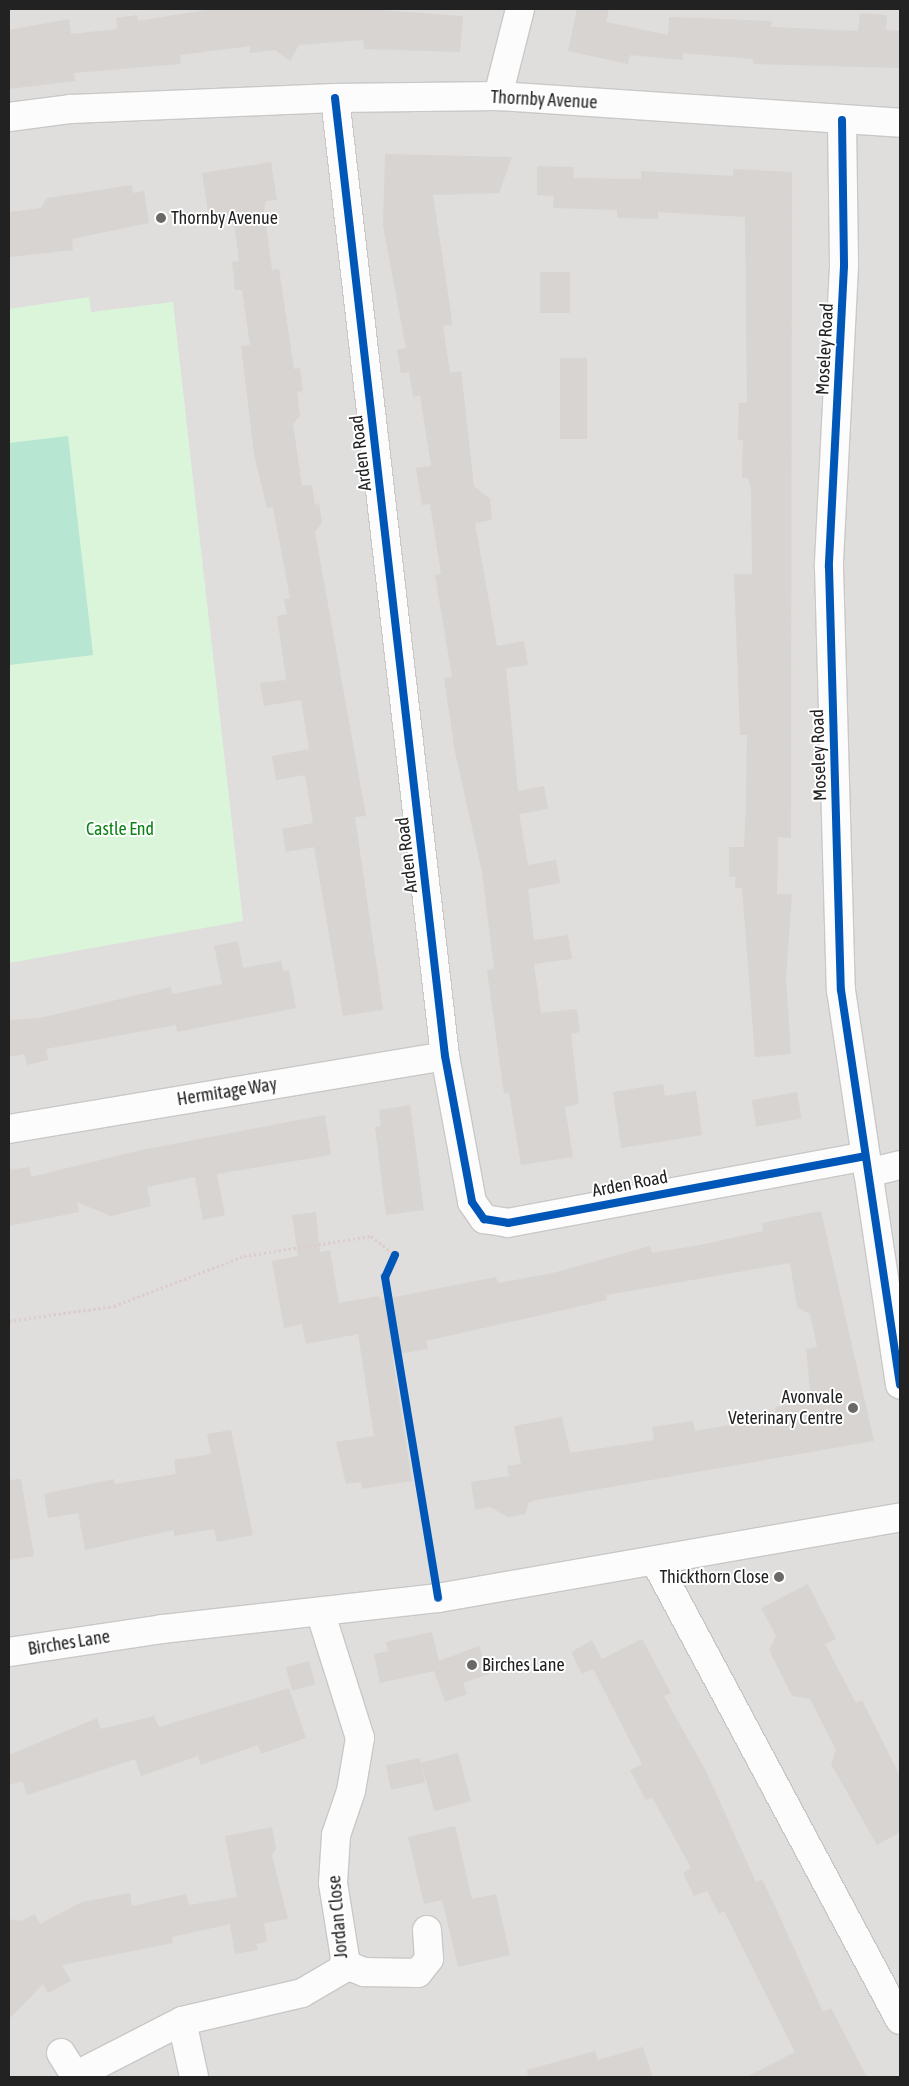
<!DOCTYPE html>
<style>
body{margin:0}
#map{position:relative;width:909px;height:2086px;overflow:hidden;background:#f0eeeb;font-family:"Asap Condensed",sans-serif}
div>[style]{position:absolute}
.residential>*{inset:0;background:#dfdedc;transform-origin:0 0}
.park>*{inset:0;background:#daf5da}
.pitch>*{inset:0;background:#b7e6d2}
.building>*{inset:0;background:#d7d4d2;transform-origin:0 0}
.path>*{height:3px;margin-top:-1.5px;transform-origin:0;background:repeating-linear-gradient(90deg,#dccecd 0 2.5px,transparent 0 5px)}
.roads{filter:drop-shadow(1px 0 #c9c8c7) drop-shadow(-1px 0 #c9c8c7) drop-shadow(0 1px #c9c8c7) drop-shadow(0 -1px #c9c8c7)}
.minor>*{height:28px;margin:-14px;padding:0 14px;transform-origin:14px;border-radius:14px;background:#fdfcfc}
.cycleway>*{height:8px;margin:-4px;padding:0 4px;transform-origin:4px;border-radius:4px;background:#0057b8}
.dots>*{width:14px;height:14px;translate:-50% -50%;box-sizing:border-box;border:2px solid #fff;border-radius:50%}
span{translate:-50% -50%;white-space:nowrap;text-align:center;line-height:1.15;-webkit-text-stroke:4px #fff;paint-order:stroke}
.street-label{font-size:18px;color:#222}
.poi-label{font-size:18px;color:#222}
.left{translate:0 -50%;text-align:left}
.right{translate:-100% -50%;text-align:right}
.park-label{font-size:18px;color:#0c8416}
.frame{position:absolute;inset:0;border:10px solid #222;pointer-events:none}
</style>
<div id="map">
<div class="residential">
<i style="left:9px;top:9px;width:891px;height:2068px"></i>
</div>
<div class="park">
<i style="clip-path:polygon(89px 297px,91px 312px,173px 302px,243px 921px,9px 963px,9px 309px)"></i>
</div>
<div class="pitch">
<i style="clip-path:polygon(68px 436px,93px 655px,9px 665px,9px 443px)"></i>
</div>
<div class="building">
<i style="clip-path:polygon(212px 9px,366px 9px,463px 16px,460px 52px,364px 49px,363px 40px,299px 45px,290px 61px,275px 50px,250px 53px,250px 46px,180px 55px,181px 64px,74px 73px,75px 81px,9px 89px,9px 30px,69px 19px,71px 34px,117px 29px,116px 18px,137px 15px,138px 21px)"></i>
<i style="clip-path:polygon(577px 9px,609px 9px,606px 22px,668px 35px,669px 17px,772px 21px,771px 27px,858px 31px,860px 13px,887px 15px,886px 30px,900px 31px,900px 68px,753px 64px,753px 59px,683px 53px,683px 60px,630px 55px,628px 64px,568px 51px)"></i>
<i style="clip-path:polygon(385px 154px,512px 157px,499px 193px,433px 195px,451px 313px,452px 325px,443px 326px,450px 373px,461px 371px,474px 486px,490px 499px,492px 520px,475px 523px,497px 646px,524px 641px,528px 665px,506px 668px,518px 791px,544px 786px,548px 809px,519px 814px,528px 865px,556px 860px,560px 883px,528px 889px,534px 940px,568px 935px,572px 959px,534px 964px,541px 1013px,577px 1009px,580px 1032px,571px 1034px,579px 1104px,565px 1107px,573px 1157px,521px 1165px,509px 1093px,504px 1094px,487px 970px,494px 969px,482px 872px,455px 752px,444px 678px,452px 677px,435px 575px,441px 574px,430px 504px,422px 505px,416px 468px,431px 466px,420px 395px,413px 397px,409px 372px,401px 373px,397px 350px,406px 348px,383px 226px)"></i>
<i style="clip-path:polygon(271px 162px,277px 200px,266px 201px,264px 210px,272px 270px,279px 269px,294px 369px,300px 368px,303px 391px,297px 392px,300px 416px,293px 424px,302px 486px,312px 485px,315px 505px,319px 504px,322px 522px,315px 532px,366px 816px,355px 817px,383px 1010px,343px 1016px,314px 847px,286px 852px,282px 829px,313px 823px,305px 775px,276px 780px,272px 756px,309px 749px,301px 700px,264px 706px,260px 683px,286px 680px,277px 616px,287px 614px,284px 599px,290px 598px,273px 507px,267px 508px,254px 454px,241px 346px,250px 345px,242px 290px,235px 290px,232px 262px,239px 261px,233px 214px,209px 218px,202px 173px)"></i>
<i style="clip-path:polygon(537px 166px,574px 167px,573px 178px,641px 179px,641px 171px,733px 176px,733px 169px,792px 172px,791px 838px,778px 837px,777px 894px,792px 894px,786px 978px,791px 1054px,755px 1057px,742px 888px,735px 888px,736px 877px,729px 877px,729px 847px,744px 847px,746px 801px,747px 735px,740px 735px,734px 574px,752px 574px,751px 491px,748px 478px,742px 478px,743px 440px,738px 440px,739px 403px,747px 403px,745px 217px,658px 212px,658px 219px,617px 218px,617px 210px,553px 208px,554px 196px,537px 195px)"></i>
<i style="clip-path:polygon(132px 185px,133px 193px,144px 191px,149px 223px,72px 239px,73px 250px,10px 257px,9px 212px,41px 208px,47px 198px)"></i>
<i style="left:570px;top:272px;width:41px;height:30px;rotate:90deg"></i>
<i style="left:560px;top:358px;width:27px;height:81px"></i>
<i style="clip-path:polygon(238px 941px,243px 968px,281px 961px,283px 971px,289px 970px,296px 1008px,177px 1032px,176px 1025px,46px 1049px,48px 1060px,27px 1065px,24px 1054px,9px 1057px,9px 1020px,40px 1018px,171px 987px,172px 994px,222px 984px,214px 946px)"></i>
<i style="clip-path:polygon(663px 1084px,665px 1096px,696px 1091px,702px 1135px,621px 1148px,613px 1092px)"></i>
<i style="left:797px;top:1092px;width:27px;height:46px;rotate:80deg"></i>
<i style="clip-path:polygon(410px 1105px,424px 1210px,386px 1215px,375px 1127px,381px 1126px,379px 1110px)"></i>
<i style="clip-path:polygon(325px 1115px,331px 1155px,217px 1174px,225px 1215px,203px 1220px,195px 1177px,147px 1187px,151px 1206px,111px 1216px,77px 1202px,79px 1212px,9px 1226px,9px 1170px,29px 1167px,31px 1177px,137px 1151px)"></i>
<i style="clip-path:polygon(821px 1211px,874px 1441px,536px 1500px,528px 1503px,526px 1514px,508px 1517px,490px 1507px,475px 1510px,471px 1482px,509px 1476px,507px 1466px,521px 1464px,514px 1426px,562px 1417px,570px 1453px,654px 1440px,652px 1427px,693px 1421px,695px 1431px,777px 1417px,775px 1407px,811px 1400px,806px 1349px,817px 1347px,810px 1314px,797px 1307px,790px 1263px,606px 1295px,607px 1300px,426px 1341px,428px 1349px,392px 1355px,412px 1481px,362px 1489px,361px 1482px,346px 1484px,336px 1442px,374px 1436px,358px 1334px,306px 1344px,302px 1324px,284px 1328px,272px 1261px,298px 1256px,292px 1215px,316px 1212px,320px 1252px,330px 1250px,339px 1303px,379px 1296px,380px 1300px,496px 1277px,498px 1283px,553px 1273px,650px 1246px,652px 1253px,700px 1245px,763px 1231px,762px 1223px)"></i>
<i style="clip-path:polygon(231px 1430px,253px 1535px,217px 1542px,214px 1529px,174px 1536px,174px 1530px,85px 1550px,78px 1513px,48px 1518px,44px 1494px,114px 1479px,115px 1484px,176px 1474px,174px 1460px,211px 1454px,207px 1434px)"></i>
<i style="clip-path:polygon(21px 1479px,34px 1556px,9px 1560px,9px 1480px)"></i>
<i style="clip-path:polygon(808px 1584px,836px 1639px,825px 1644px,856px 1703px,862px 1700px,900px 1776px,900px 1832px,877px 1845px,831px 1764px,836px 1750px,810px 1699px,792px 1696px,769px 1650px,776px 1636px,761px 1608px)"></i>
<i style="clip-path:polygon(432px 1632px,439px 1661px,479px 1646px,489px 1674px,463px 1683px,467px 1694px,445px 1702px,434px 1671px,380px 1683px,374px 1654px,388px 1651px,386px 1642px)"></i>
<i style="clip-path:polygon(642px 1639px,671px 1693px,664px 1696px,706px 1771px,756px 1882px,762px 1879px,774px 1904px,823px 2012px,831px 2008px,867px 2077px,746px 2077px,795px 2052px,724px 1911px,719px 1914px,707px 1891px,694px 1896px,683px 1873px,691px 1868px,652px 1797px,646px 1800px,630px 1770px,642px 1764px,593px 1669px,582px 1674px,571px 1652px,592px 1640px,602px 1659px)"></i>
<i style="left:309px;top:1661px;width:24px;height:24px;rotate:75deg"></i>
<i style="clip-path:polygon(289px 1688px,306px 1738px,261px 1754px,258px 1745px,201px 1765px,198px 1756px,141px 1776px,135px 1759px,27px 1795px,22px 1781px,9px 1785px,9px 1755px,97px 1718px,101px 1729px,154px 1716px,159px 1727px)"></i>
<i style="left:458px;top:1753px;width:50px;height:38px;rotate:75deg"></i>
<i style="left:420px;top:1758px;width:25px;height:35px;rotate:78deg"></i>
<i style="clip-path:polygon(455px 1826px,472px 1899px,496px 1894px,510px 1955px,458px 1967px,442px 1900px,424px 1904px,408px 1837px)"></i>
<i style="clip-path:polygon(272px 1827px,276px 1849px,272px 1855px,288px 1919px,264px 1923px,267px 1942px,256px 1944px,258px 1950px,235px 1954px,230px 1924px,172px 1937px,173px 1943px,62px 1965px,71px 1981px,48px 1993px,43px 1984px,9px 2019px,9px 1919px,21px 1921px,35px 1914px,40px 1924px,82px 1902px,130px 1893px,132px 1906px,186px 1894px,189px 1905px,237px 1897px,225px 1836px)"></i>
<i style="clip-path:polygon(643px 2047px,653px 2077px,528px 2077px,527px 2070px,595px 2051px,598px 2060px)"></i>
</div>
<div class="path">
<i style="left:9px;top:1321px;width:106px;rotate:-8.1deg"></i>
<i style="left:114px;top:1306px;width:139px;rotate:-21deg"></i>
<i style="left:244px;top:1256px;width:129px;rotate:-8.9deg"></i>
<i style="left:371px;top:1236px;width:31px;rotate:38deg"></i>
</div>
<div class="roads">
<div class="minor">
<i style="left:498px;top:96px;width:90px;rotate:-75.8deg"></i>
<i style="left:335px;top:98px;width:964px;rotate:83.45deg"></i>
<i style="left:445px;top:1056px;width:148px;rotate:79.5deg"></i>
<i style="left:472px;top:1202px;width:21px;rotate:55deg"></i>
<i style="left:484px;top:1219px;width:24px;rotate:9deg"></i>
<i style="left:508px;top:1223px;width:363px;rotate:-10.6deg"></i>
<i style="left:9px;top:117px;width:63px;rotate:-7.4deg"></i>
<i style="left:71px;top:109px;width:264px;rotate:-2.4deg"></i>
<i style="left:335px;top:98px;width:163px;rotate:-0.7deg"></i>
<i style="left:498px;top:96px;width:403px;rotate:3.8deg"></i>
<i style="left:842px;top:120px;width:146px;rotate:89.2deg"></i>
<i style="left:844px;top:266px;width:301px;rotate:92.9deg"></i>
<i style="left:829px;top:567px;width:423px;rotate:88.4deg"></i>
<i style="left:841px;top:990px;width:399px;rotate:81.5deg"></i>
<i style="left:9px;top:1129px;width:442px;rotate:-9.5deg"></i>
<i style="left:868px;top:1173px;width:33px;rotate:-14deg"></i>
<i style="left:655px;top:1561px;width:520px;rotate:61.91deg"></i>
<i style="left:9px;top:1652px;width:155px;rotate:-8.5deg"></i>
<i style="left:162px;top:1629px;width:278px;rotate:-6.4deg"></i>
<i style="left:438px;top:1598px;width:469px;rotate:-9.9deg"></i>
<i style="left:344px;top:1964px;width:22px;rotate:22deg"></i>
<i style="left:364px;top:1972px;width:54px;rotate:1.1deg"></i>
<i style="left:418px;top:1973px;width:18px;rotate:-52deg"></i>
<i style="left:429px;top:1959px;width:29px;rotate:-94deg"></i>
<i style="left:61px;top:2053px;width:28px;rotate:58deg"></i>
<i style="left:75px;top:2076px;width:120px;rotate:-27.2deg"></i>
<i style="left:194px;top:2077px;width:57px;rotate:-102.1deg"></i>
<i style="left:182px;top:2021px;width:123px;rotate:-13.1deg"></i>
<i style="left:302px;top:1993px;width:48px;rotate:-30.3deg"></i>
<i style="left:343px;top:1969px;width:11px;rotate:-80deg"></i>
<i style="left:345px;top:1958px;width:76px;rotate:-99.1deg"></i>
<i style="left:333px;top:1883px;width:48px;rotate:-86.4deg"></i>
<i style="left:336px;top:1835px;width:46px;rotate:-71.2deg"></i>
<i style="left:351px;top:1791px;width:54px;rotate:-80.4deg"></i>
<i style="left:360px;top:1738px;width:130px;rotate:-107.5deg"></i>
</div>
</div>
<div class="cycleway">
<i style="left:335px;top:98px;width:964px;rotate:83.45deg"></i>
<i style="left:445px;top:1056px;width:148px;rotate:79.5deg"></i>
<i style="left:472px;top:1202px;width:21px;rotate:55deg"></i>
<i style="left:484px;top:1219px;width:24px;rotate:9deg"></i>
<i style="left:508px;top:1223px;width:363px;rotate:-10.6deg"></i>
<i style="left:842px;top:120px;width:146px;rotate:89.2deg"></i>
<i style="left:844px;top:266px;width:301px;rotate:92.9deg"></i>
<i style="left:829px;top:567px;width:423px;rotate:88.4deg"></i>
<i style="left:841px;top:990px;width:399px;rotate:81.5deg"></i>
<i style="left:395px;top:1255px;width:24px;rotate:114deg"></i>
<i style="left:385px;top:1277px;width:325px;rotate:80.6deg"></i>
</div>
<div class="dots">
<i style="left:161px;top:218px;background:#6a6968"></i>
<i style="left:853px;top:1408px;background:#6a6968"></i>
<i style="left:779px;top:1577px;background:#6a6968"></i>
<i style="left:472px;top:1665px;background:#6a6968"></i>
</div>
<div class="street-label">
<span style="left:544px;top:100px;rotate:3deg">Thornby Avenue</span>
<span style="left:825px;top:349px;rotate:-87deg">Moseley Road</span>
<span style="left:361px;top:453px;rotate:-97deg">Arden Road</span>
<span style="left:819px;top:755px;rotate:-92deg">Moseley Road</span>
<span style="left:407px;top:855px;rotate:-97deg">Arden Road</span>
<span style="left:227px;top:1092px;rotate:-9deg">Hermitage Way</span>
<span style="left:630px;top:1184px;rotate:-11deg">Arden Road</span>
<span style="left:69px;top:1643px;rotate:-9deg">Birches Lane</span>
<span style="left:338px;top:1917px;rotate:-95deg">Jordan Close</span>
</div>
<div class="poi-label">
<span class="left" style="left:171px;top:218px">Thornby Avenue</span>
<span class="right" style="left:843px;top:1408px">Avonvale<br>Veterinary Centre</span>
<span class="right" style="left:769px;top:1577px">Thickthorn Close</span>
<span class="left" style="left:482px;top:1665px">Birches Lane</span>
</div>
<div class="park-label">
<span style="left:120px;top:829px">Castle End</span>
</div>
<div class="frame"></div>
</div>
